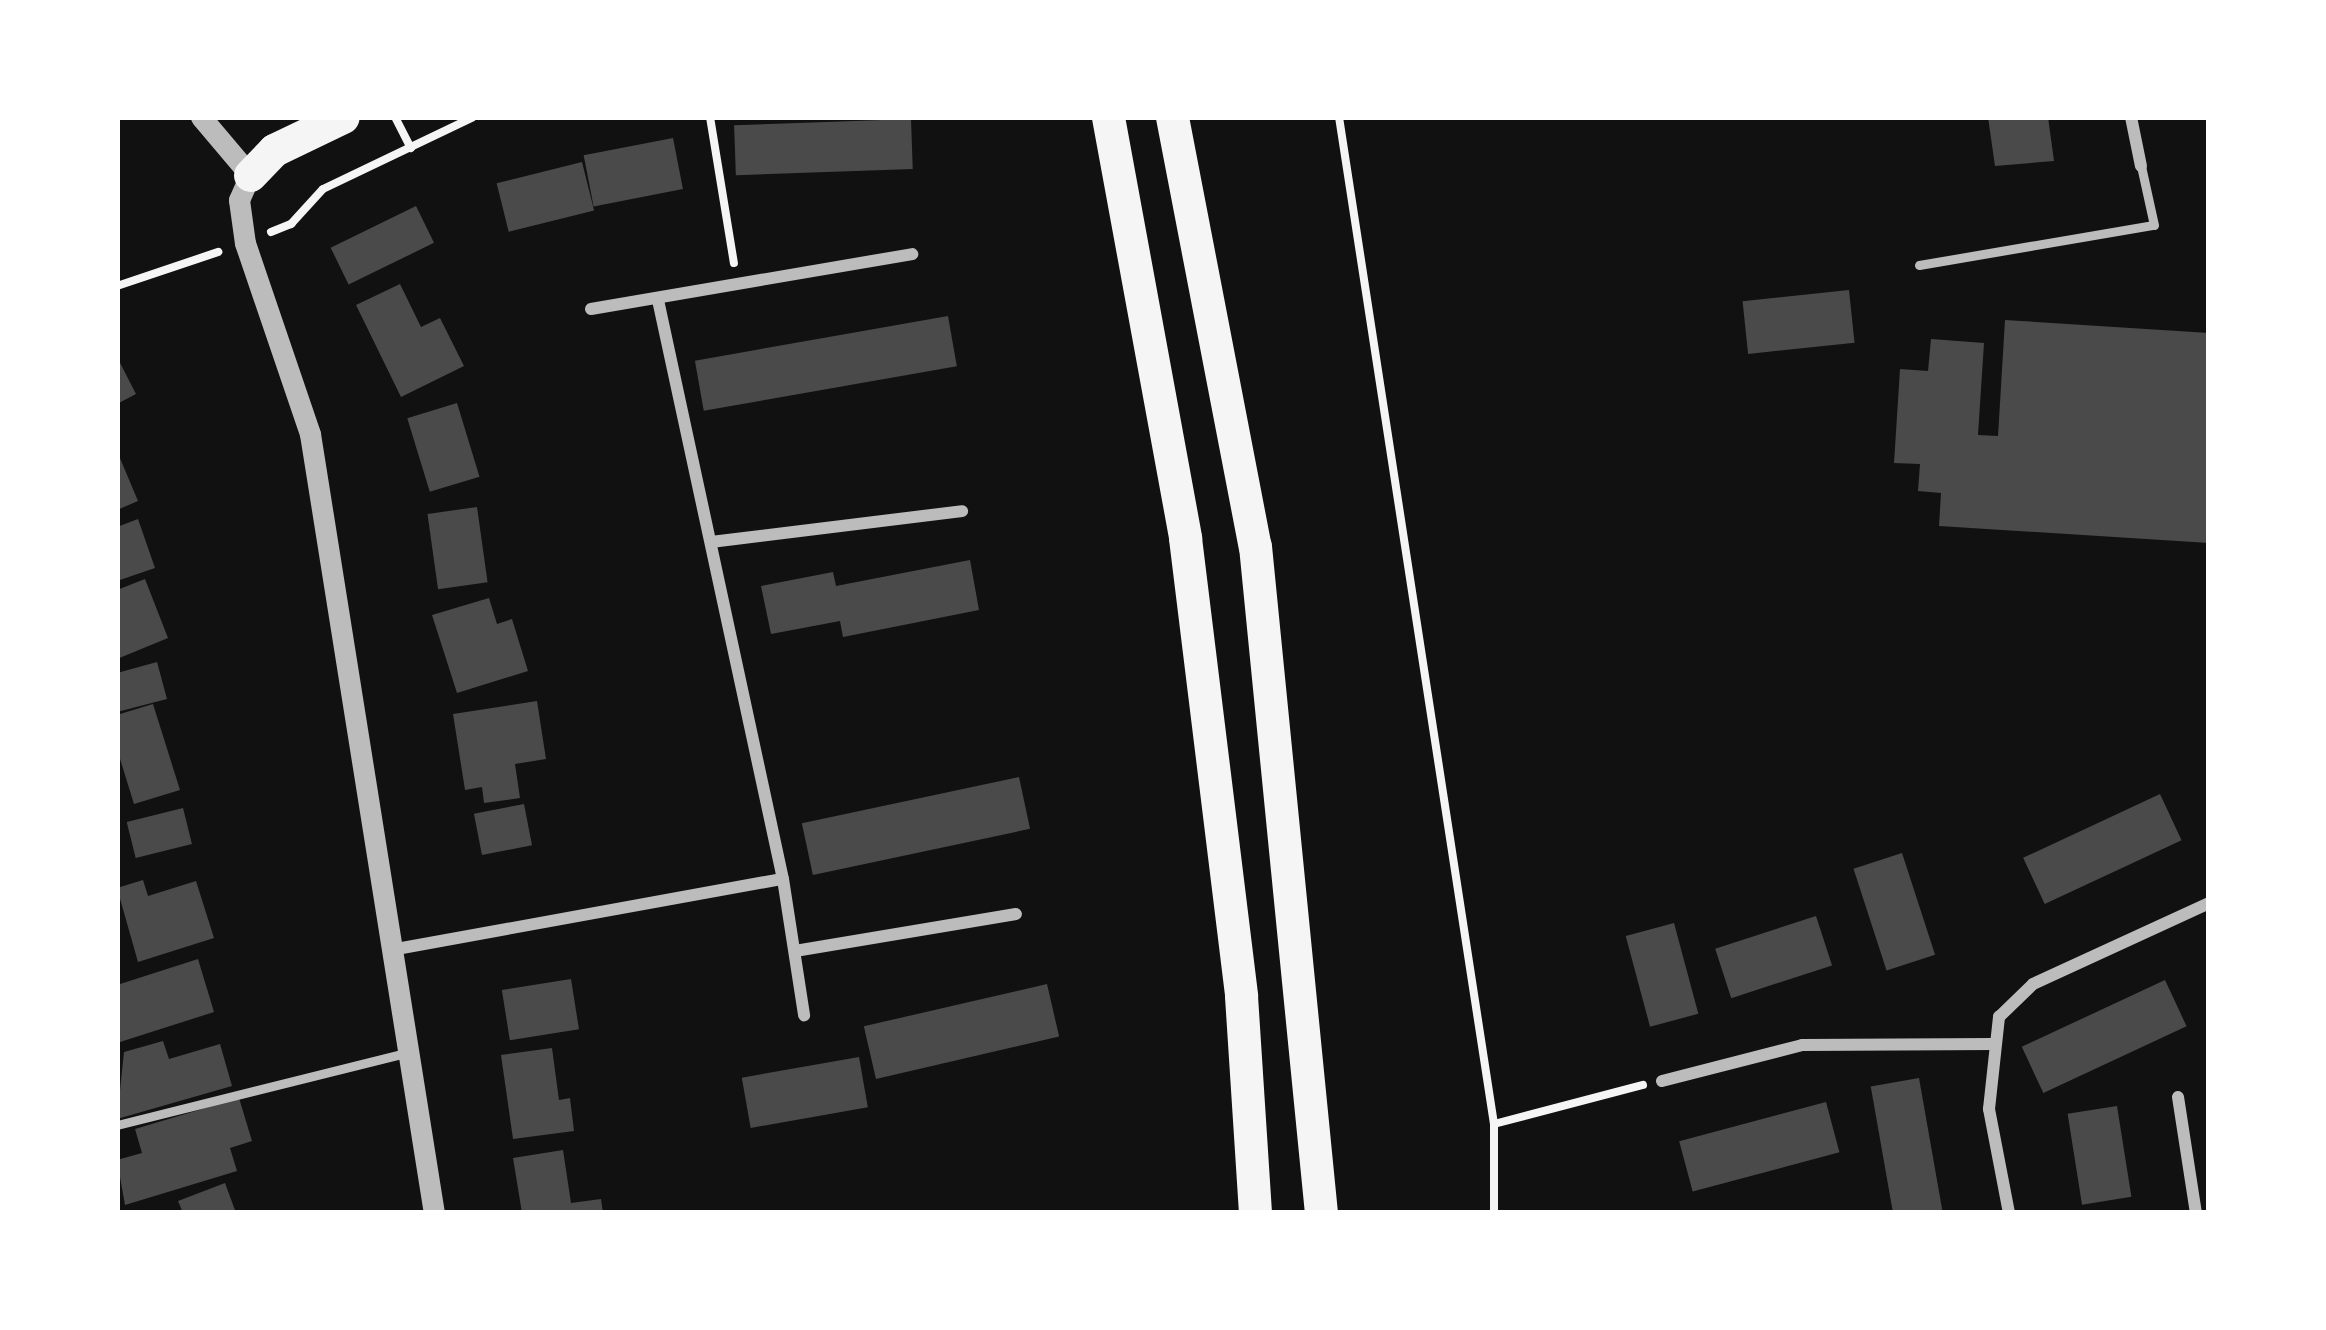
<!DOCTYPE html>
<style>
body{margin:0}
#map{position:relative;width:2326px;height:1330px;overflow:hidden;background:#111;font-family:"Archivo Narrow",sans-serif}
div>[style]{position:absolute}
.building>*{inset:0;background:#4a4a4a;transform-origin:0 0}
.path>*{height:8px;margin:-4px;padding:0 4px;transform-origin:4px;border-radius:4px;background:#f5f5f5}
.service>*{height:9px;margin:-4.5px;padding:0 4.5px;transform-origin:4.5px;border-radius:4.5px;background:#bcbcbc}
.minor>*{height:12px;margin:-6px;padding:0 6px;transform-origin:6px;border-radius:6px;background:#bcbcbc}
.tertiary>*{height:21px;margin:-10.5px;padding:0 10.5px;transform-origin:10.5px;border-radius:10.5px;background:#bcbcbc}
.trunk>*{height:33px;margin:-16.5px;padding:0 16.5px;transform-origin:16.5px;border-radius:16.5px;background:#f5f5f5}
span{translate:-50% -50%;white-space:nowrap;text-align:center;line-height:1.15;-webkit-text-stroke:12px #fff;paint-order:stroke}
.frame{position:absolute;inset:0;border:120px solid #fff;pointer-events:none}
</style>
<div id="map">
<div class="building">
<i style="clip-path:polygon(1988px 117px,2048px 117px,2054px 161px,1995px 166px)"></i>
<i style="left:911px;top:119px;width:50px;height:177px;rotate:88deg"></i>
<i style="left:673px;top:138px;width:52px;height:91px;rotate:79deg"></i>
<i style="left:582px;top:162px;width:50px;height:88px;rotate:76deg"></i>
<i style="left:416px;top:206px;width:41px;height:95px;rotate:64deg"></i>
<i style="clip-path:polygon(400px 284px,421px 327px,440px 318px,464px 366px,401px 397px,356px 305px)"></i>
<i style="left:1849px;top:290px;width:53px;height:107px;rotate:84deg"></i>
<i style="left:948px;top:316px;width:51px;height:257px;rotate:80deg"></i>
<i style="clip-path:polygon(2005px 320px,2209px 333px,2209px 543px,1939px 526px,1941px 493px,1918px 491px,1920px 464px,1894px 463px,1900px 369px,1928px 371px,1931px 339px,1984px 343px,1978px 435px,1998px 436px)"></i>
<i style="clip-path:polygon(117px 357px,136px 394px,117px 404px)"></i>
<i style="left:457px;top:403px;width:77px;height:52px;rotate:73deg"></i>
<i style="clip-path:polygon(117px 451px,138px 501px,117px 510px)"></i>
<i style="left:477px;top:507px;width:76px;height:50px;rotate:82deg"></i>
<i style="clip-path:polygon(138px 519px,155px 568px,117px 581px,117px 527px)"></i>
<i style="clip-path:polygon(970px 560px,979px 610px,843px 637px,840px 621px,771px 634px,761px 586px,833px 572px,836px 586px)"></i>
<i style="clip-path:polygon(145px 579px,168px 638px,117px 659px,117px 590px)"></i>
<i style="clip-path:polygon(489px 598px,497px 624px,512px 619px,528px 671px,457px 693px,432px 615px)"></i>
<i style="clip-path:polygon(157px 662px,167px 699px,117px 712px,117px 673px)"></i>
<i style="clip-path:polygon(537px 701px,546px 759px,515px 764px,520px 798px,484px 803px,482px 787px,465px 790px,453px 714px)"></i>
<i style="clip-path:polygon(153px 704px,180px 790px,134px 804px,117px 749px,120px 714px)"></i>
<i style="left:1019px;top:777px;width:53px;height:222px;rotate:78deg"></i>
<i style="left:2160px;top:794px;width:51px;height:151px;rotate:65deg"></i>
<i style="left:524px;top:804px;width:42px;height:51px;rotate:79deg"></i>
<i style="left:183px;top:808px;width:37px;height:58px;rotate:76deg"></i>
<i style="left:1902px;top:853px;width:107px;height:51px;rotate:72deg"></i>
<i style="clip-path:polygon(143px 880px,148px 896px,196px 881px,214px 938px,138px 962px,117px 888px)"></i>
<i style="left:1816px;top:916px;width:52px;height:106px;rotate:72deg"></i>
<i style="left:1674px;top:923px;width:94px;height:50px;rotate:75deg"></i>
<i style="clip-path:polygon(198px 959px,214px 1012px,120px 1042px,117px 985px)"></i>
<i style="left:571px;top:979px;width:51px;height:70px;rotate:81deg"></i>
<i style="left:2165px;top:980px;width:51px;height:158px;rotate:65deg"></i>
<i style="left:1047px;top:984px;width:54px;height:188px;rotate:77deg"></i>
<i style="clip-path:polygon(163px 1041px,169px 1059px,220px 1044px,232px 1086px,117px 1119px,124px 1052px)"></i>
<i style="clip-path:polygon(552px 1048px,559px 1100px,570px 1098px,574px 1131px,513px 1139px,501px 1055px)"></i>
<i style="left:859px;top:1057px;width:51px;height:119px;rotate:80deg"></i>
<i style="left:1919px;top:1078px;width:137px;height:49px;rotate:80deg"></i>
<i style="clip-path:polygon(239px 1098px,252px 1141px,230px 1148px,237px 1171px,125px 1205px,117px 1160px,142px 1153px,135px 1129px)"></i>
<i style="left:1826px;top:1102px;width:52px;height:152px;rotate:75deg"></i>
<i style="left:2117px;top:1106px;width:92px;height:50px;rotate:81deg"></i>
<i style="clip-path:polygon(563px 1150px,571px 1203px,601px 1199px,603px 1213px,522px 1213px,513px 1158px)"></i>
<i style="clip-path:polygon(225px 1183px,236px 1213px,183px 1213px,178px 1201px)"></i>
</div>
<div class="path">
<i style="left:395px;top:117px;width:35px;rotate:63deg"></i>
<i style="left:710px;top:117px;width:148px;rotate:80.7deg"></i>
<i style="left:1339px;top:117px;width:1019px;rotate:81.25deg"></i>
<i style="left:1494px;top:1124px;width:89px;rotate:90deg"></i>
<i style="left:271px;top:232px;width:22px;rotate:-22deg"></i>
<i style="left:291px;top:224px;width:47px;rotate:-47.6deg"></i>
<i style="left:323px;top:189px;width:166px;rotate:-25.6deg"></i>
<i style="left:117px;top:286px;width:107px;rotate:-18.6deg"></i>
<i style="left:1494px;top:1124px;width:154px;rotate:-14.7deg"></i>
</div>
<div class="service">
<i style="left:1919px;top:265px;width:238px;rotate:-9.7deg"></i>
<i style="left:2154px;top:225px;width:60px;rotate:-102.4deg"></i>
<i style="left:117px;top:1125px;width:301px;rotate:-14deg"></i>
</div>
<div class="minor">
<i style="left:2131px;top:117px;width:50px;rotate:78.5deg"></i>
<i style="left:658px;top:300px;width:592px;rotate:77.82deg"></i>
<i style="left:783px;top:879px;width:138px;rotate:81.2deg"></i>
<i style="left:591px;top:309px;width:326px;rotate:-9.7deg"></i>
<i style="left:711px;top:542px;width:253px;rotate:-7deg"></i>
<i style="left:391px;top:950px;width:398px;rotate:-10.3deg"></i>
<i style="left:795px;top:951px;width:224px;rotate:-9.5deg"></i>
<i style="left:1662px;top:1081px;width:145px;rotate:-14.4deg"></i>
<i style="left:1802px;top:1045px;width:192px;rotate:-0.3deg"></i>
<i style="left:2178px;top:1097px;width:117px;rotate:81.2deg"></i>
<i style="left:2009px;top:1213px;width:106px;rotate:-100.9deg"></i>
<i style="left:1989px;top:1109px;width:93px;rotate:-83.8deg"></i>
<i style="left:1999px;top:1017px;width:47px;rotate:-44.1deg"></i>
<i style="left:2033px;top:984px;width:194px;rotate:-24.7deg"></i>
</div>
<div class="tertiary">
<i style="left:201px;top:117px;width:76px;rotate:49.8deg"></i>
<i style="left:250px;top:175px;width:27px;rotate:114deg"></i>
<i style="left:239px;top:200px;width:43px;rotate:82.1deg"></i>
<i style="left:245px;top:243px;width:202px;rotate:71.2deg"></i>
<i style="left:310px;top:434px;width:789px;rotate:80.96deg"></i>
</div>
<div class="trunk">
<i style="left:1108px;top:117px;width:428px;rotate:79.6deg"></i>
<i style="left:1185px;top:538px;width:461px;rotate:83deg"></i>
<i style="left:1241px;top:996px;width:217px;rotate:86.3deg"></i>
<i style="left:1172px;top:117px;width:437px;rotate:79.1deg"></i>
<i style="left:1255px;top:546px;width:670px;rotate:84.35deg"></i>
<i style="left:250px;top:175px;width:35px;rotate:-46deg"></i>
<i style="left:274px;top:150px;width:76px;rotate:-25.6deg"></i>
</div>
<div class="frame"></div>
</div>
